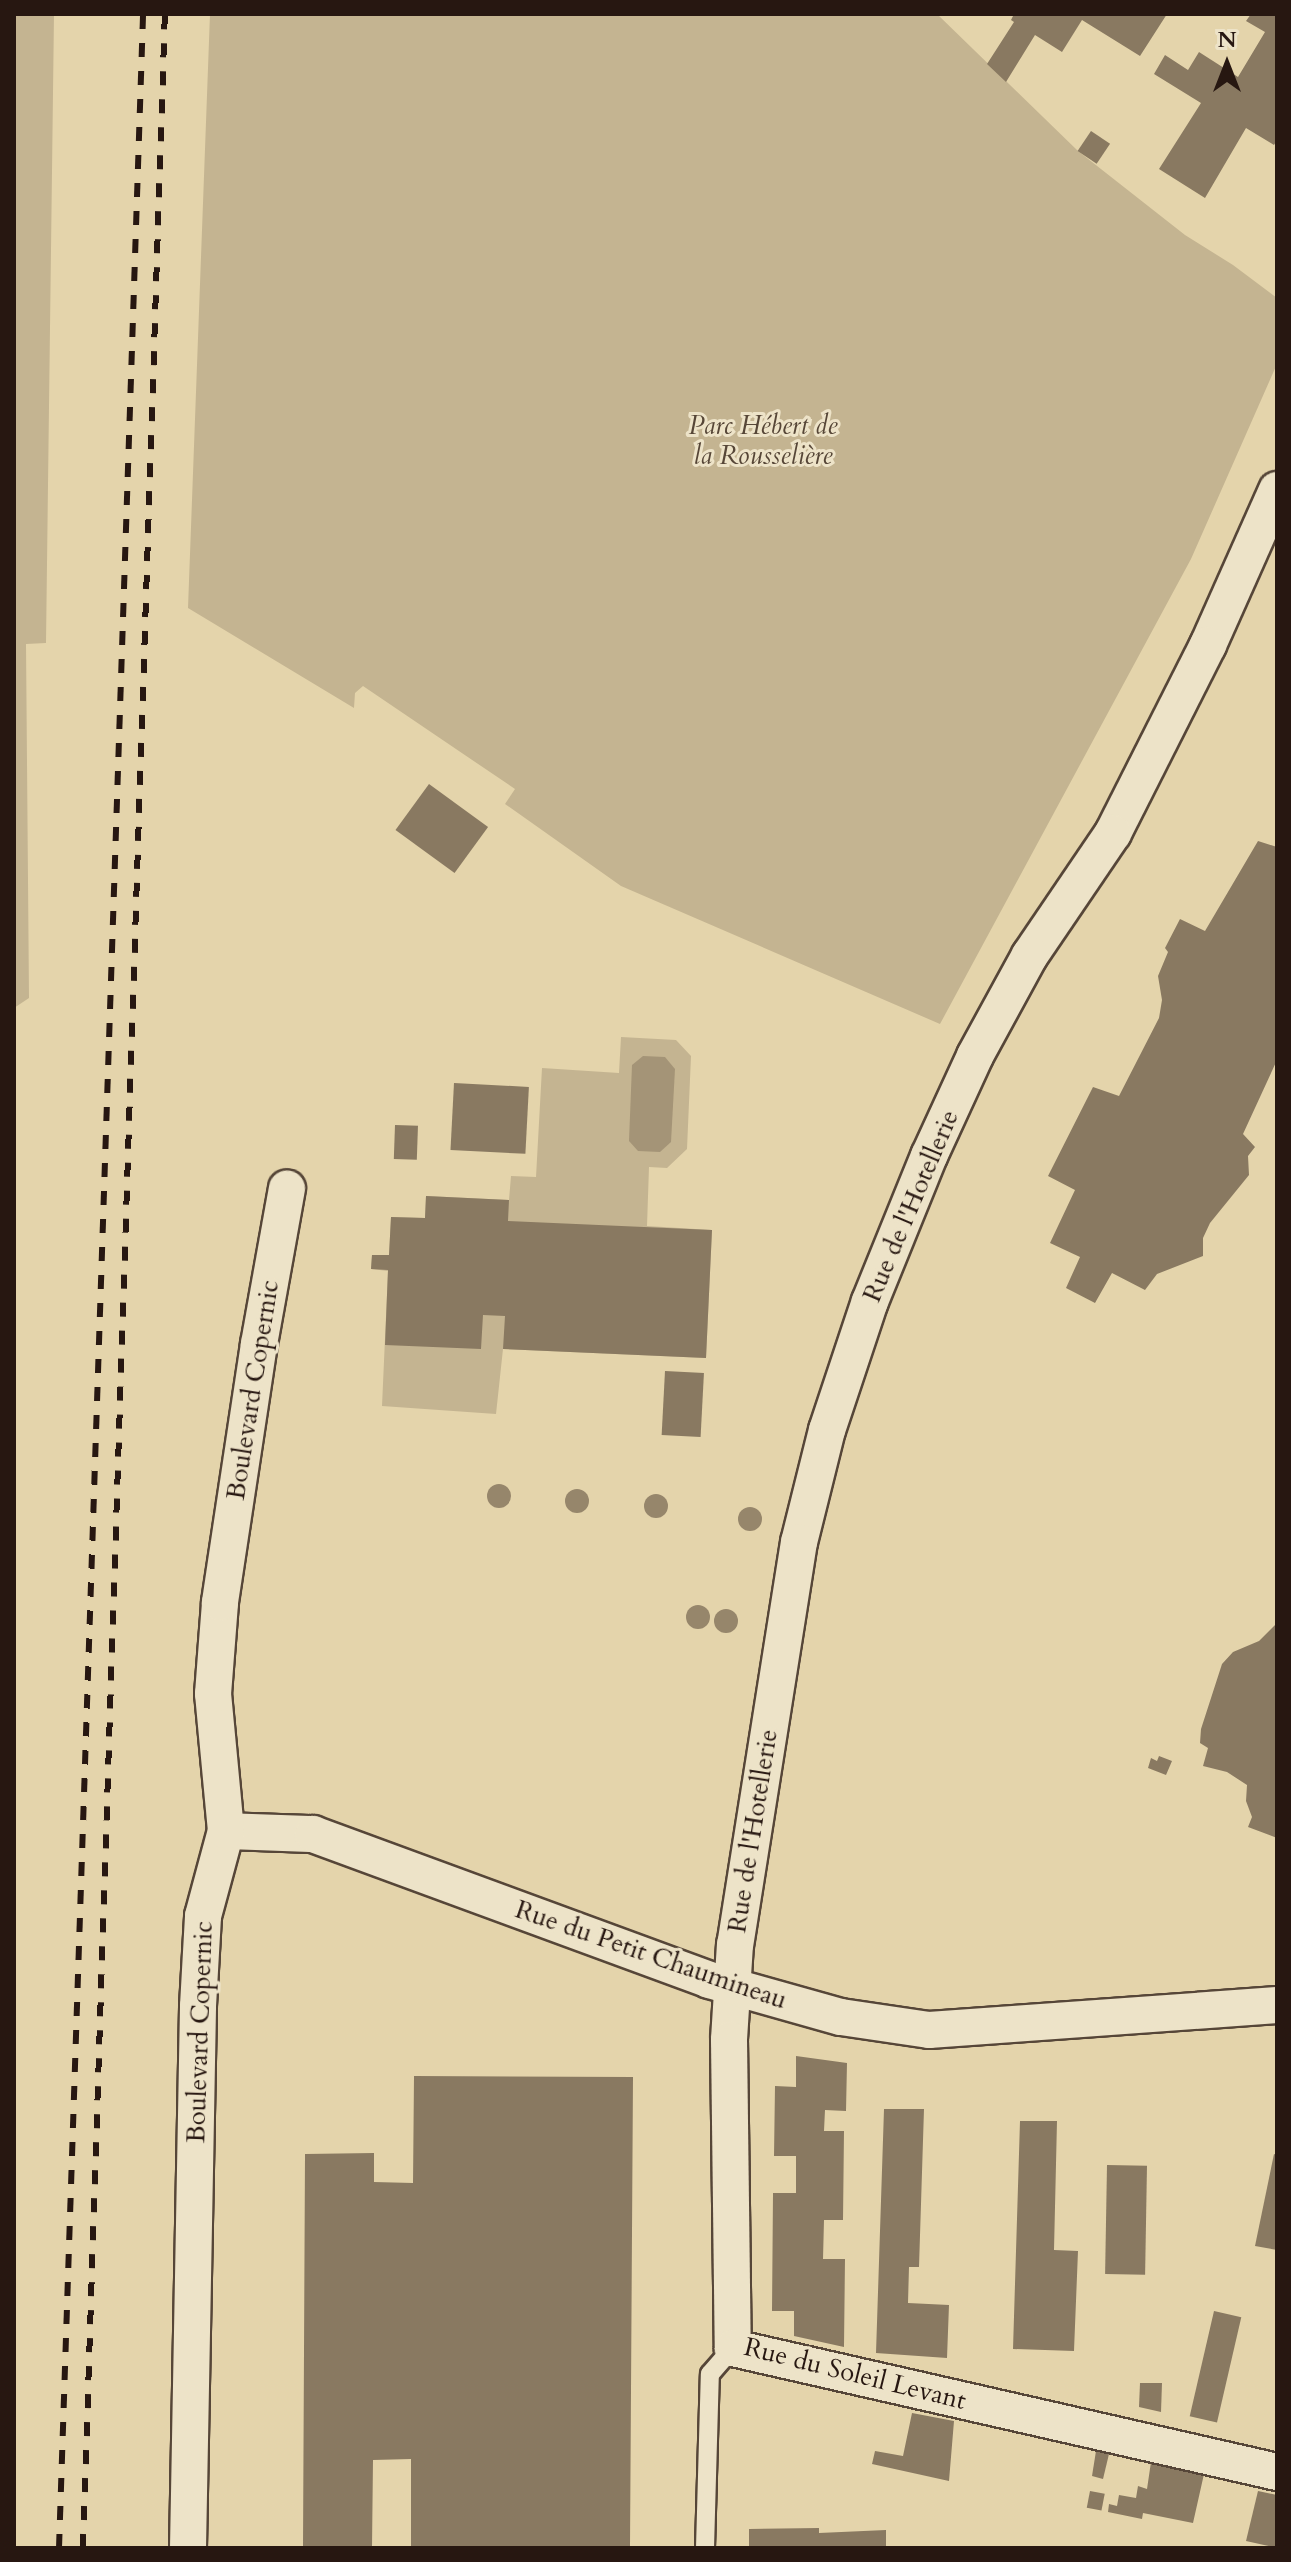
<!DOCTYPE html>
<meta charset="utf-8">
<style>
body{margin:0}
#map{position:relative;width:1291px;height:2562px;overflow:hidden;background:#e4d4ab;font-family:Cardo,serif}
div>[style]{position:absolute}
.green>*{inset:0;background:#c4b491}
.water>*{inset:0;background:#a49477}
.building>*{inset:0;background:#897961;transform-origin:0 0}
.roads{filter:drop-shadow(2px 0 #564638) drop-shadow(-2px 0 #564638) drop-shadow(0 2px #564638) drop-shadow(0 -2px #564638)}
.service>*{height:18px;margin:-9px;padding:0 9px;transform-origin:9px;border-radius:9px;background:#ede3c8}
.minor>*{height:36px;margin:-18px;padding:0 18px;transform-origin:18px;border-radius:18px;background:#ede3c8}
.rail>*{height:6px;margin-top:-3px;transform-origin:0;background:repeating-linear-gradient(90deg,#271711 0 14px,transparent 0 28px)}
.trees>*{width:24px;height:24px;margin:-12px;border-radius:50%;background:#96866b}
span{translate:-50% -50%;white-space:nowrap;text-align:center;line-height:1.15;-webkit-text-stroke:6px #ede3c8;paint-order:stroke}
.park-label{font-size:26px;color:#564637;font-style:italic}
.street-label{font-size:26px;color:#271711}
.frame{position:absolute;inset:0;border:16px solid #271711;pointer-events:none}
.north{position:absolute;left:1187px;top:24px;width:80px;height:80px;-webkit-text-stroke:6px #ede3c8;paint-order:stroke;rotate:0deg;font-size:22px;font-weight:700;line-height:32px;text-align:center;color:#271711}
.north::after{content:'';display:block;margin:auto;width:28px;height:36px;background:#271711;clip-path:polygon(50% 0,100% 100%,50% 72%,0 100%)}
</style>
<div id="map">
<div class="green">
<i style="clip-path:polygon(14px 14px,54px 14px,46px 643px,26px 644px,29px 998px,14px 1008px)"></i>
<i style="clip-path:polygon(210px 14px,937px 14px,1078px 151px,1185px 235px,1233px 265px,1277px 298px,1277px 364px,1191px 559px,940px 1024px,621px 886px,505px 804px,515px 789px,363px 686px,355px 693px,354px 708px,188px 608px)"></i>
<i style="clip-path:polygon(621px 1037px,676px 1040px,691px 1056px,687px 1149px,667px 1168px,649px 1167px,647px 1226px,712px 1230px,706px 1358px,503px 1349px,496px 1414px,382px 1406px,388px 1271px,371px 1269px,372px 1255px,389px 1255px,391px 1217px,425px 1218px,426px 1196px,509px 1200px,511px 1176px,536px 1177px,542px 1068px,619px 1073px)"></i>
</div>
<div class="water">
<i style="clip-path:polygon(643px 1056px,665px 1057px,675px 1069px,671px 1142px,660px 1152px,638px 1151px,629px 1141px,632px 1065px)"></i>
</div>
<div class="building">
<i style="clip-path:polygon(1014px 14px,1167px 14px,1140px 56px,1082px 20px,1062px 52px,1035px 35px,1006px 82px,987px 64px,1014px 22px,1011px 20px)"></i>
<i style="clip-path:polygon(1251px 14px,1277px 14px,1277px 140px,1274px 145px,1246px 128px,1205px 198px,1159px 169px,1201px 103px,1154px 74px,1165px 55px,1188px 70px,1199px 52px,1238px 77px,1265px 32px,1246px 21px)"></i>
<i style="left:1091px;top:131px;width:23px;height:24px;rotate:34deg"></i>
<i style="left:429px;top:784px;width:73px;height:57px;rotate:36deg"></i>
<i style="clip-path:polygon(1258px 841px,1277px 847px,1277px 1060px,1243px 1134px,1255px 1147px,1248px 1156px,1249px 1175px,1210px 1223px,1203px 1238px,1203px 1256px,1157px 1274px,1145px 1290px,1112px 1273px,1095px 1303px,1066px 1288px,1080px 1257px,1050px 1243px,1075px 1190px,1048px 1176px,1093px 1087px,1119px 1096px,1159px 1018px,1162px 1000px,1158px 976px,1168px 952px,1165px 948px,1180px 919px,1205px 931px)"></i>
<i style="left:454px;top:1083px;width:75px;height:67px;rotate:3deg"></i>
<i style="left:395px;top:1125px;width:23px;height:34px;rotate:2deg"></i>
<i style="clip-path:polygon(426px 1196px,509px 1200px,508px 1221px,712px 1230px,706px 1358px,503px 1349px,505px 1316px,483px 1315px,481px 1349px,385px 1345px,388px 1270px,371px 1269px,372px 1255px,389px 1255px,391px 1217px,425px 1218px)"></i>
<i style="left:665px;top:1371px;width:39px;height:64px;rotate:3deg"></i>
<i style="clip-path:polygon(1277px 1623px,1277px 1838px,1248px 1827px,1252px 1817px,1246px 1801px,1247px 1785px,1227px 1772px,1203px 1766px,1208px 1748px,1200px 1743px,1201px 1729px,1222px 1664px,1233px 1652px,1259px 1641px)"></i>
<i style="clip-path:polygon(1159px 1756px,1172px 1761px,1166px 1775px,1148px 1768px,1151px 1758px,1157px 1761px)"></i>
<i style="clip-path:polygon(796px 2056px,847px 2063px,846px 2111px,825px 2110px,824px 2131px,844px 2131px,843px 2220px,824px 2220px,823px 2259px,845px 2259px,844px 2347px,794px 2336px,794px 2311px,772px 2311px,773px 2193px,796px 2193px,796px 2156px,774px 2156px,775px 2086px,796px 2087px)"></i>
<i style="clip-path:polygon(414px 2076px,633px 2077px,630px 2548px,411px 2548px,411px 2459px,373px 2460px,372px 2548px,303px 2548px,305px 2154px,374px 2153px,374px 2182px,413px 2183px)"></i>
<i style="clip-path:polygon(884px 2109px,924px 2109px,919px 2267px,909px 2267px,908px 2303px,949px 2305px,947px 2358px,876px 2353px)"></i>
<i style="clip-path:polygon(1020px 2121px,1057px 2121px,1054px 2250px,1078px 2251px,1074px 2351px,1013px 2349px)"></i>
<i style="clip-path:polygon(1274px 2154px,1277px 2155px,1277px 2250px,1255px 2246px)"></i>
<i style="left:1107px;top:2165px;width:40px;height:109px;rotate:1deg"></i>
<i style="left:1214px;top:2311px;width:28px;height:108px;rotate:13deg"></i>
<i style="clip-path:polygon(1140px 2383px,1162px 2383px,1161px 2412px,1139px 2407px)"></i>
<i style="clip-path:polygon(912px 2413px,954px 2421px,949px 2481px,872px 2464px,875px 2451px,903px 2456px)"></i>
<i style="clip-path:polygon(1096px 2451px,1109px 2454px,1103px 2479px,1092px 2476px)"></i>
<i style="clip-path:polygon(1151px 2462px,1204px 2474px,1193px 2523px,1143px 2513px,1142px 2519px,1108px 2512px,1109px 2504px,1117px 2506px,1119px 2495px,1136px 2498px,1138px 2486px,1147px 2489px)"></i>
<i style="left:1090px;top:2491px;width:15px;height:17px;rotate:11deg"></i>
<i style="clip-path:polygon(1258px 2491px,1277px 2495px,1277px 2548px,1246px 2541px)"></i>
<i style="clip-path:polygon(819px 2528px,819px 2533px,886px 2530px,886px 2548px,749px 2548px,749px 2529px)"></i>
</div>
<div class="roads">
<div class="service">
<i style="left:705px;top:2548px;width:174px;rotate:-88.4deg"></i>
<i style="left:710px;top:2374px;width:35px;rotate:-49deg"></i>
</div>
<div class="minor">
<i style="left:1277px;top:490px;width:170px;rotate:114deg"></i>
<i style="left:1208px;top:645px;width:211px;rotate:116.8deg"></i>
<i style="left:1113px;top:833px;width:148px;rotate:124.2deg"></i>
<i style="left:1030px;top:955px;width:115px;rotate:118.6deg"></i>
<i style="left:975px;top:1056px;width:110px;rotate:114.7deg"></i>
<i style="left:929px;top:1156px;width:157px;rotate:112.1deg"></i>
<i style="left:870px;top:1301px;width:136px;rotate:108.4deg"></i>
<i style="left:827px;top:1430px;width:115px;rotate:104deg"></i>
<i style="left:799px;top:1542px;width:407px;rotate:99deg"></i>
<i style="left:735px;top:1944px;width:96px;rotate:93.6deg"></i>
<i style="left:729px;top:2040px;width:308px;rotate:89.3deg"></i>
<i style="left:733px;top:2348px;width:558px;rotate:12.84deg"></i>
<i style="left:226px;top:1831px;width:87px;rotate:2deg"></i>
<i style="left:313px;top:1834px;width:422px;rotate:20.2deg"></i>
<i style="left:709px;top:1980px;width:137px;rotate:15.7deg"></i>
<i style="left:841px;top:2017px;width:89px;rotate:8.4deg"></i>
<i style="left:929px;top:2030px;width:349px;rotate:-4.1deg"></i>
<i style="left:188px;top:2548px;width:542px;rotate:-88.94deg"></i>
<i style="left:198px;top:2006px;width:90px;rotate:-86.8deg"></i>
<i style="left:203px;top:1916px;width:88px;rotate:-74.9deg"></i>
<i style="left:226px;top:1831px;width:138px;rotate:-95.4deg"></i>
<i style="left:213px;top:1694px;width:92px;rotate:-85.6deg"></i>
<i style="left:220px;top:1602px;width:261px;rotate:-81.4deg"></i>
<i style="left:259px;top:1344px;width:158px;rotate:-79.8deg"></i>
</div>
</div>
<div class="rail">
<i style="left:59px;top:2548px;width:2535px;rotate:-88.1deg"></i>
<i style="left:83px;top:2548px;width:2535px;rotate:-88.15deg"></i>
</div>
<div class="trees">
<i style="left:499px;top:1496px"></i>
<i style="left:577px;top:1501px"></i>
<i style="left:656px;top:1506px"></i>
<i style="left:750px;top:1519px"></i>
<i style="left:698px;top:1617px"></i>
<i style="left:726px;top:1621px"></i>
</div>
<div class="park-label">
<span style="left:763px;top:441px">Parc Hébert de<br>la Rousselière</span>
</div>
<div class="street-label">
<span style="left:911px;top:1206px;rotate:-67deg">Rue de l'Hotellerie</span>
<span style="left:253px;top:1390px;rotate:-81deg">Boulevard Copernic</span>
<span style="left:753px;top:1831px;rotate:-81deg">Rue de l'Hotellerie</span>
<span style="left:651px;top:1955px;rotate:19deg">Rue du Petit Chaumineau</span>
<span style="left:200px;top:2032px;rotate:-88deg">Boulevard Copernic</span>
<span style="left:855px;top:2374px;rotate:14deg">Rue du Soleil Levant</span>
</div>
<div class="frame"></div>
<div class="north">N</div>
</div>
